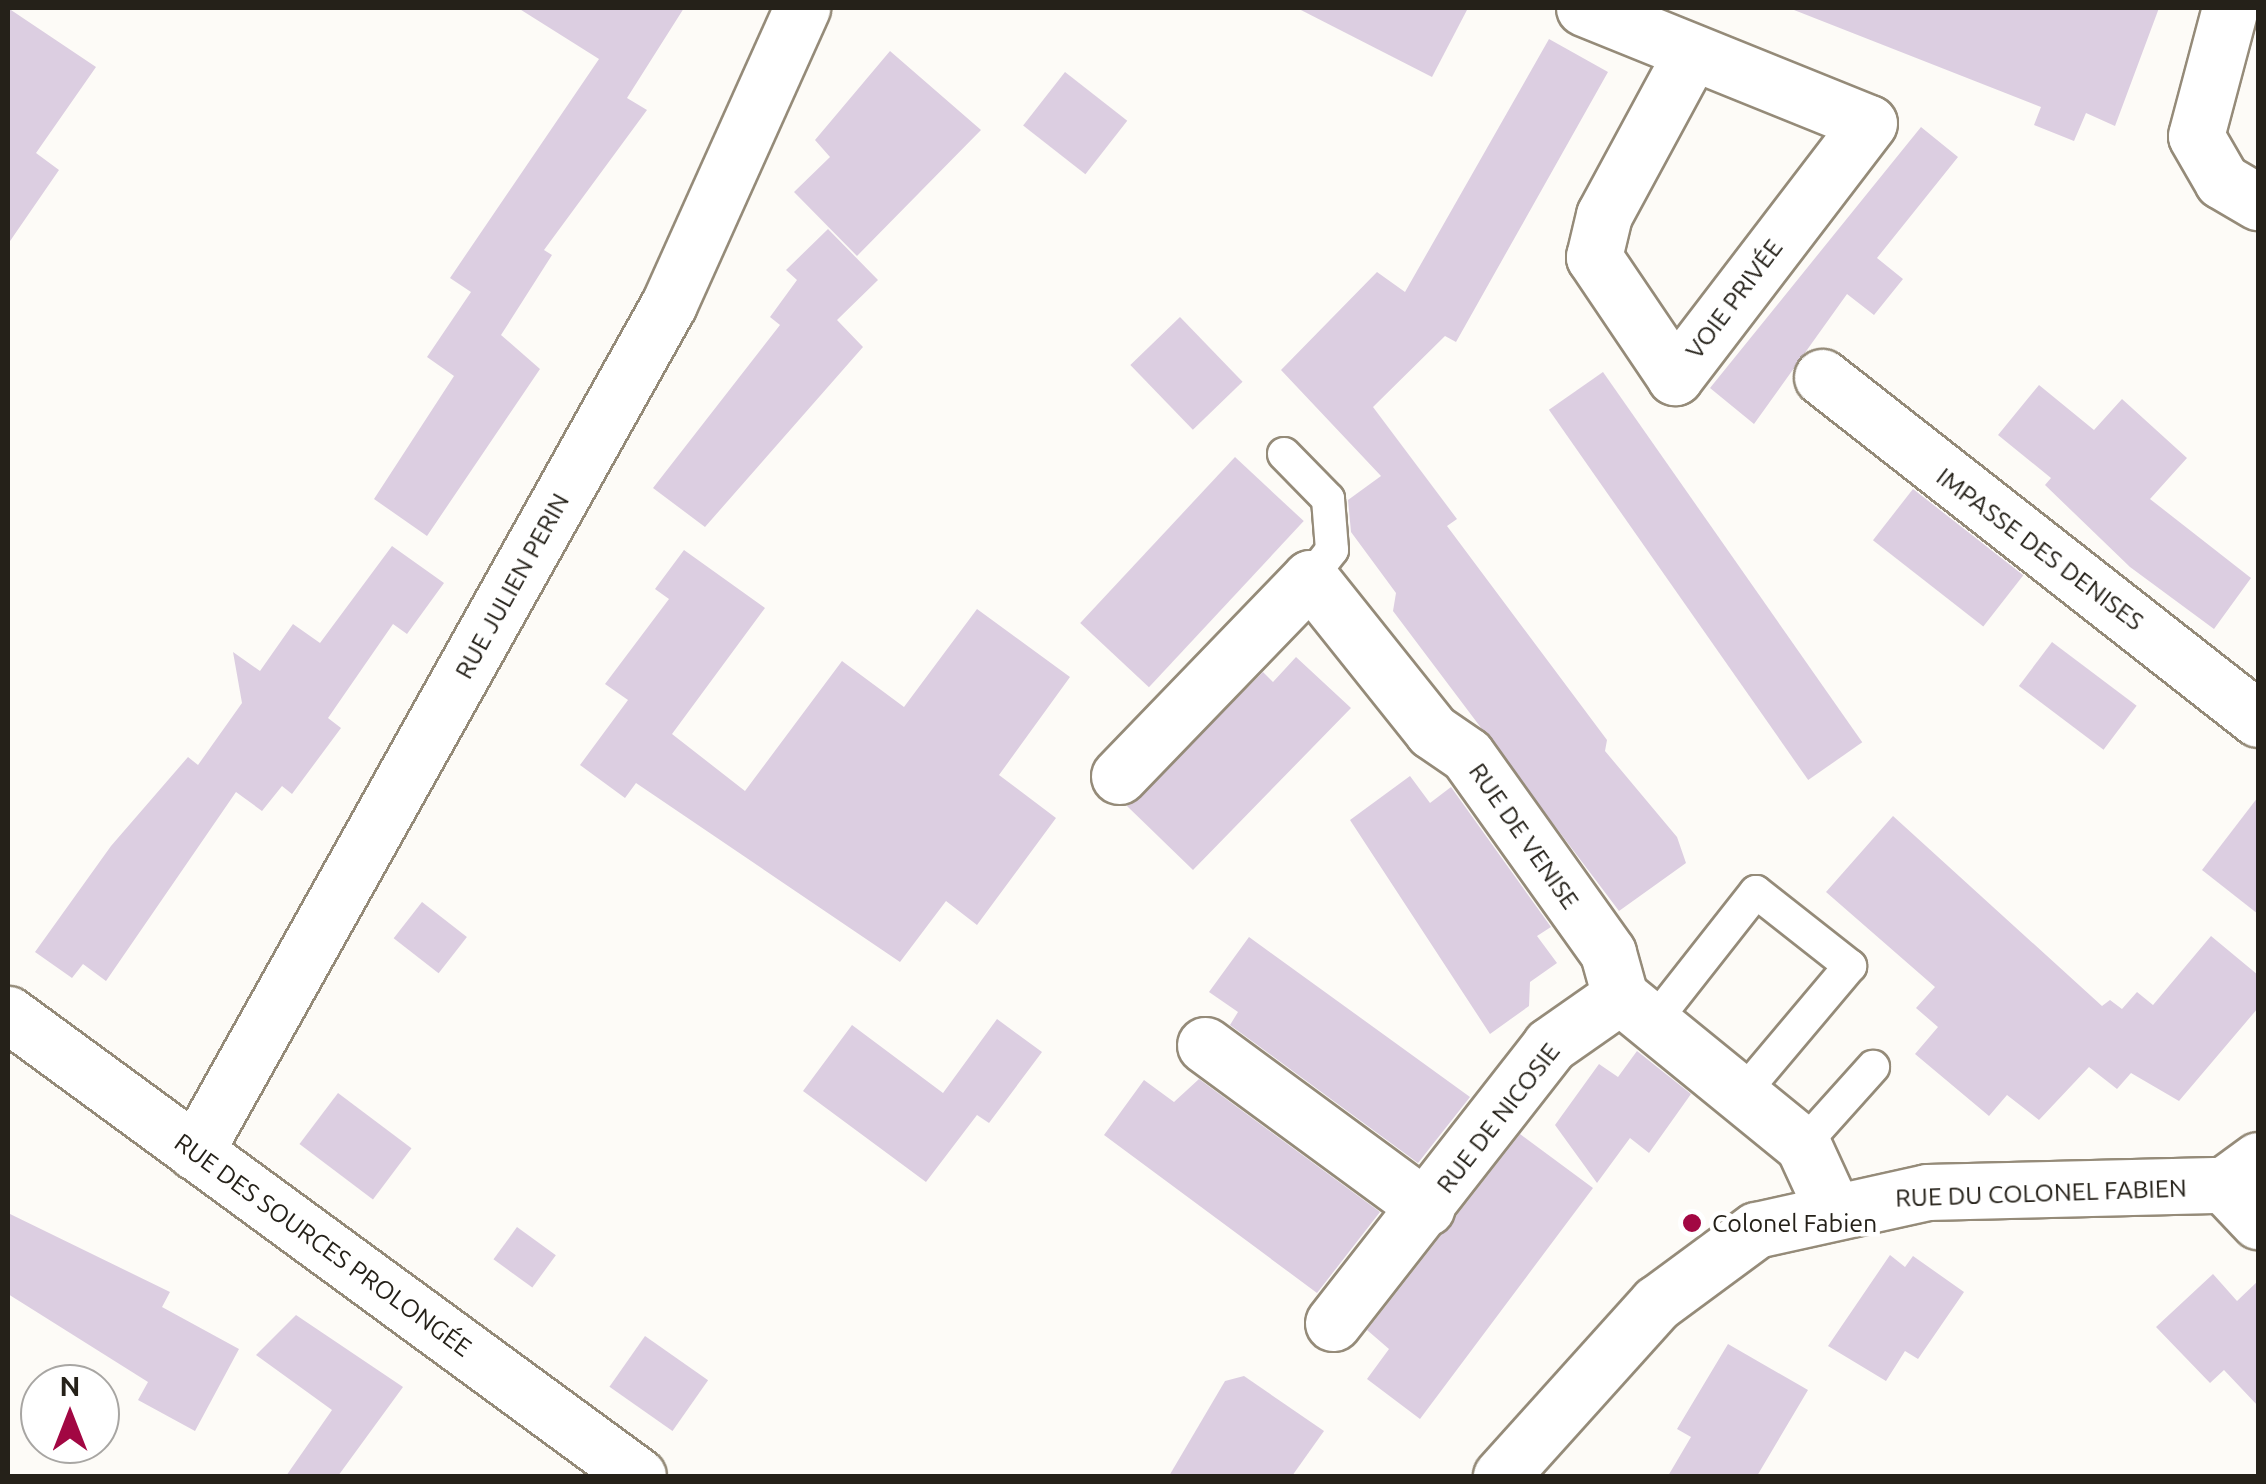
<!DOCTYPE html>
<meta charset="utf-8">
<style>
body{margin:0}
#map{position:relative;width:2266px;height:1484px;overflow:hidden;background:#fdfbf7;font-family:Ubuntu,sans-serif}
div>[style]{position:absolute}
.building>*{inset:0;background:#dccee1;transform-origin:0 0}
.roads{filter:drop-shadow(2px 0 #958b79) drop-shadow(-2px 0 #958b79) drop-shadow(0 2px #958b79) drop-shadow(0 -2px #958b79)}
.service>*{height:32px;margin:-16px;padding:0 16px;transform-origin:16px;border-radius:16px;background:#fff}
.minor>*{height:55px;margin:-27.5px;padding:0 27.5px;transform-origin:27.5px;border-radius:27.5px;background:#fff}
.dots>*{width:28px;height:28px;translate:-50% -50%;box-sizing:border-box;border:5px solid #fff;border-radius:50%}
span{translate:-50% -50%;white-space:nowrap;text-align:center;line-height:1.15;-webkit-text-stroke:9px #fff;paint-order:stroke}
.street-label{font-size:25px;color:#252119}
.poi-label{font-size:25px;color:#252119}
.left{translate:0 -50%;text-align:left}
.frame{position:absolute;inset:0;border:10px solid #252119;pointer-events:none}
.north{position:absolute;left:20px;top:1364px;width:100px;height:100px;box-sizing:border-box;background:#fff;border:2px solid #a8a6a3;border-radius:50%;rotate:0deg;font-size:28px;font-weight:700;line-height:40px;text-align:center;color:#252119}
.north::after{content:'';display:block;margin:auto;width:35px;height:45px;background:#a20743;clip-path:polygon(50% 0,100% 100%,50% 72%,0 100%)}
</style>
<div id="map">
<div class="building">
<i style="clip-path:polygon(8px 8px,96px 67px,36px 153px,59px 170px,8px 244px)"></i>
<i style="clip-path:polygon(518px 8px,684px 8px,627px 98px,647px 110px,544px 250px,552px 255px,501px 335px,540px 369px,427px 536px,374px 499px,454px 376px,427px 357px,471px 292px,450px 278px,599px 59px)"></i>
<i style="clip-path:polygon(1297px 8px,1468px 8px,1432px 77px)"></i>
<i style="clip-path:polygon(2159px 8px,2115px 126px,2086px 113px,2074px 141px,2034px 125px,2041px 107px,1794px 10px)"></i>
<i style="clip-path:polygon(1549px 39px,1608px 72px,1456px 342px,1445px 336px,1373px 407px,1457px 519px,1447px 526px,1607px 740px,1605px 751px,1677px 837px,1686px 863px,1619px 911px,1393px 611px,1396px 593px,1351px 532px,1348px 500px,1381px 476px,1281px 370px,1377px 272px,1405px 292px)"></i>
<i style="clip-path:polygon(890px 51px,981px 130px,857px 256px,794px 192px,830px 157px,815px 140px)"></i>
<i style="left:1065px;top:72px;width:79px;height:68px;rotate:38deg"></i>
<i style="clip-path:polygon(1921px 127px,1958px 157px,1877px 258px,1903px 279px,1874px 315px,1847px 294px,1754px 424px,1710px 388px)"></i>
<i style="clip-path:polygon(828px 229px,878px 280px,837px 320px,863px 347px,705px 527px,653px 488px,780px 325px,770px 317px,797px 280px,786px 270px)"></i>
<i style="left:1180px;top:317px;width:90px;height:69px;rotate:46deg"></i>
<i style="left:1603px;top:372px;width:452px;height:66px;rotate:55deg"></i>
<i style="clip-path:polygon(2039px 385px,2094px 430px,2122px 399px,2187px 458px,2150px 499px,2251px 578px,2214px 629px,2130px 567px,2045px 485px,2051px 478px,1998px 435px)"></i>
<i style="left:1235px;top:457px;width:94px;height:227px;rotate:43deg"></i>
<i style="left:1913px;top:489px;width:140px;height:65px;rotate:38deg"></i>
<i style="clip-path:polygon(392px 546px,444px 583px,407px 634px,393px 624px,328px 718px,341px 728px,292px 794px,282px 786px,262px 811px,236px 792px,106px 981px,83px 964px,72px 978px,35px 952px,111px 846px,188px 757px,198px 765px,242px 703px,233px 652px,260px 671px,293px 624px,320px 643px)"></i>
<i style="clip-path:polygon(684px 550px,765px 608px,672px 734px,745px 791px,842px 661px,904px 707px,977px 609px,1070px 677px,999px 775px,1056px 818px,977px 925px,946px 901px,900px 962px,636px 783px,625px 798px,580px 765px,628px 700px,605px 684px,669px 599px,655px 589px)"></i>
<i style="left:2052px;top:642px;width:106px;height:55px;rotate:37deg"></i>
<i style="clip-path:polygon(1296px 657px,1351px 708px,1193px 870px,1127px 806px,1263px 672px,1273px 682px)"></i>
<i style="clip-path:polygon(1410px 776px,1430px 803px,1451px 787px,1551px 927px,1537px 936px,1557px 963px,1530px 982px,1529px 1006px,1490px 1034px,1350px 820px)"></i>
<i style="clip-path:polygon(2258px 797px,2258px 914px,2202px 870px)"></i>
<i style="clip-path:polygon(1893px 816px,2102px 1006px,2110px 1000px,2122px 1009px,2137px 992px,2153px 1005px,2211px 936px,2258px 975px,2258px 1008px,2179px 1101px,2131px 1073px,2117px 1089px,2089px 1067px,2039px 1120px,2007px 1095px,1989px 1116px,1915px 1054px,1938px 1027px,1916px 1008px,1935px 987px,1826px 892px)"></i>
<i style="left:422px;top:902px;width:57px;height:46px;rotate:38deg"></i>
<i style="clip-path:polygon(1249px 937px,1470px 1097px,1418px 1163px,1230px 1025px,1238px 1012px,1209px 992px)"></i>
<i style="clip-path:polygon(997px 1019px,1042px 1052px,989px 1123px,977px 1115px,926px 1182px,803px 1091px,852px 1025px,943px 1093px)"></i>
<i style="clip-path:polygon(1637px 1051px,1691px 1094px,1649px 1153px,1630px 1138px,1597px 1183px,1555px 1125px,1599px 1064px,1618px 1077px)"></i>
<i style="clip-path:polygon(1199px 1079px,1380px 1212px,1317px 1293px,1104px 1135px,1144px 1080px,1174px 1102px)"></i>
<i style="left:338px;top:1093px;width:92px;height:64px;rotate:37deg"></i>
<i style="clip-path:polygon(1520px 1134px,1593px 1188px,1420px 1419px,1367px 1379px,1389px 1349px,1367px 1330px)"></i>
<i style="clip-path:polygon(8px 1213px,170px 1292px,162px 1307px,239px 1349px,195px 1431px,138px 1400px,148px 1382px,8px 1294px)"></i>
<i style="left:517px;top:1227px;width:48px;height:40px;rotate:36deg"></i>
<i style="clip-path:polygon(1890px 1255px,1905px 1267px,1913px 1256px,1964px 1292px,1918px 1359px,1905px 1351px,1886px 1381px,1828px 1346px)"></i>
<i style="clip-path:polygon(2213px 1274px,2237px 1301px,2258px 1281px,2258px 1406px,2224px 1370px,2210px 1383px,2156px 1327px)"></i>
<i style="clip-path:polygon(296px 1315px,403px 1387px,338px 1476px,286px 1476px,332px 1410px,256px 1355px)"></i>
<i style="left:645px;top:1336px;width:77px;height:62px;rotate:35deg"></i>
<i style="clip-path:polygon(1728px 1344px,1808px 1390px,1757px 1476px,1668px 1476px,1691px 1437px,1677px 1429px)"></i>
<i style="clip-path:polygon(1244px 1376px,1324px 1431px,1292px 1476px,1169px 1476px,1225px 1381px)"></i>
</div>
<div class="roads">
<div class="service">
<i style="left:1284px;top:454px;width:63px;rotate:45.6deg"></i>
<i style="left:1328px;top:499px;width:51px;rotate:85.5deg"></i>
<i style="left:1332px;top:550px;width:36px;rotate:128deg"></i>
<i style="left:1652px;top:1024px;width:168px;rotate:-51.8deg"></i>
<i style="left:1756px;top:892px;width:120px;rotate:38.2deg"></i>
<i style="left:1850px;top:966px;width:165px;rotate:130.1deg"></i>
<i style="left:1803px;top:1145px;width:105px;rotate:-48.1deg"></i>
</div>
<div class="minor">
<i style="left:1584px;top:8px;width:307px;rotate:22deg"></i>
<i style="left:1869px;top:123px;width:320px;rotate:127.4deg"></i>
<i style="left:1675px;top:377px;width:145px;rotate:-124deg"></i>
<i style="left:1594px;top:257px;width:43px;rotate:-76.6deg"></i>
<i style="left:1604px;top:215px;width:185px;rotate:-61.6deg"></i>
<i style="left:2230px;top:8px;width:132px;rotate:104.9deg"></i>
<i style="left:2196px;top:136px;width:52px;rotate:60deg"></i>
<i style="left:2222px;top:181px;width:42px;rotate:30.3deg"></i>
<i style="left:1822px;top:377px;width:554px;rotate:38.11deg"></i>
<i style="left:1119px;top:776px;width:275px;rotate:-46deg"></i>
<i style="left:1310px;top:578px;width:196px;rotate:51.4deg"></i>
<i style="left:1432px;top:731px;width:42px;rotate:34.4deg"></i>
<i style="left:1467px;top:755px;width:243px;rotate:54.5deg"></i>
<i style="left:1608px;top:953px;width:45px;rotate:74.4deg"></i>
<i style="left:1620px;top:996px;width:236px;rotate:39.2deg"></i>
<i style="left:1803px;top:1145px;width:67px;rotate:65.3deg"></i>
<i style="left:8px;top:1014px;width:781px;rotate:36.25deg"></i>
<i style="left:1205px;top:1045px;width:275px;rotate:36.3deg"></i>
<i style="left:195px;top:1152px;width:971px;rotate:-60.8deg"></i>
<i style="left:669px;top:304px;width:325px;rotate:-65.8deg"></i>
<i style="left:2224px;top:1185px;width:50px;rotate:46.6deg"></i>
<i style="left:1333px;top:1323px;width:353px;rotate:-52deg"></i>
<i style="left:1550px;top:1045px;width:85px;rotate:-35deg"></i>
<i style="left:1501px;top:1476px;width:233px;rotate:-48deg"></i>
<i style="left:1657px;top:1303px;width:123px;rotate:-36.4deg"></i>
<i style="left:1756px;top:1230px;width:175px;rotate:-12.5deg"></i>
<i style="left:1927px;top:1192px;width:297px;rotate:-1.4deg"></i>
<i style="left:2224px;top:1185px;width:42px;rotate:-36.3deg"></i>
</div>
</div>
<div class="dots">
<i style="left:1692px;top:1223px;background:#a20743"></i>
</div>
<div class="street-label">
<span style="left:1734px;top:299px;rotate:-53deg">VOIE PRIVÉE</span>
<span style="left:2040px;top:549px;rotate:37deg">IMPASSE DES DENISES</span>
<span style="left:512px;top:586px;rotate:-61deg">RUE JULIEN PERIN</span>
<span style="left:1524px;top:836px;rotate:55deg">RUE DE VENISE</span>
<span style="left:1498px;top:1118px;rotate:-52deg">RUE DE NICOSIE</span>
<span style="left:2041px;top:1193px;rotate:-2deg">RUE DU COLONEL FABIEN</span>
<span style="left:323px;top:1245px;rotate:36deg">RUE DES SOURCES PROLONGÉE</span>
</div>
<div class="poi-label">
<span class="left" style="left:1712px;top:1223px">Colonel Fabien</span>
</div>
<div class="frame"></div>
<div class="north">N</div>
</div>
